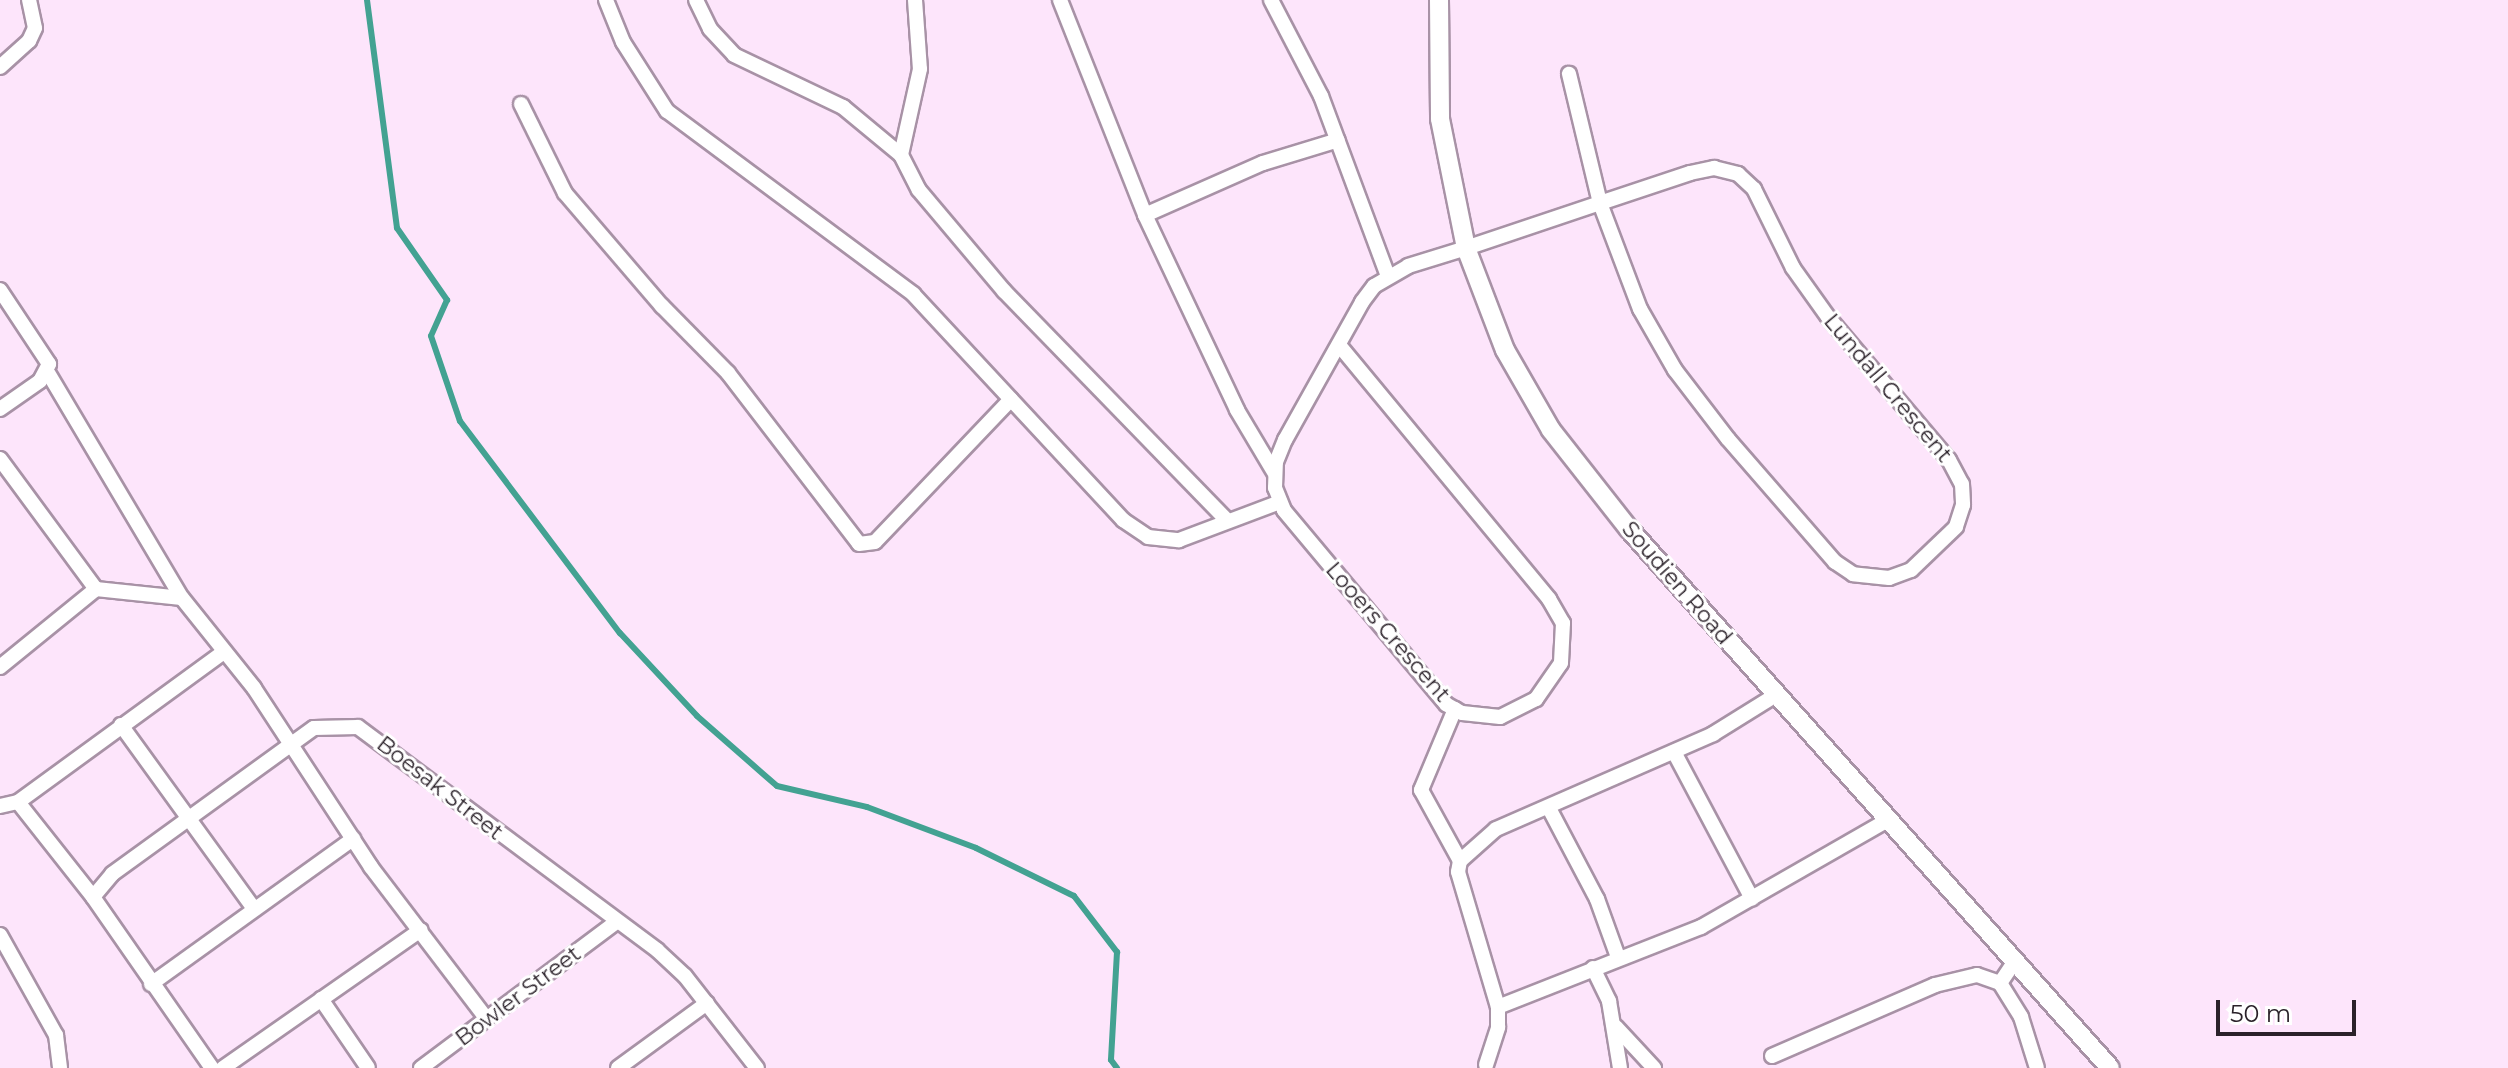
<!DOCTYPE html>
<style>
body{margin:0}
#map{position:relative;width:2508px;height:1068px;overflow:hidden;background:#fde5fb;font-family:Montserrat,sans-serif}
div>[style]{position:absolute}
.stream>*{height:6px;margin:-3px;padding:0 3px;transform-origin:3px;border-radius:3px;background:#43a292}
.roads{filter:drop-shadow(2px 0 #a892a6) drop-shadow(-2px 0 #a892a6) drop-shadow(0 2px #a892a6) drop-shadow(0 -2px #a892a6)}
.minor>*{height:14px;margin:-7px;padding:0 7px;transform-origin:7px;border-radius:7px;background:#fff}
.tertiary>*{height:18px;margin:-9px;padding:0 9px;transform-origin:9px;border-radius:9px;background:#fff}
span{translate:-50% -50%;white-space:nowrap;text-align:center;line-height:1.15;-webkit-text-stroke:6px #fff;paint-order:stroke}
.street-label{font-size:22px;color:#2b222a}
.scale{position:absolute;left:2216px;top:1000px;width:140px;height:36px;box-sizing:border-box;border:4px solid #2b222a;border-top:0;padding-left:10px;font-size:24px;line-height:28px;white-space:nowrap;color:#2b222a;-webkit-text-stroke:6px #fff;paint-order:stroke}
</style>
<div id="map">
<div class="stream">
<i style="left:367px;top:0;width:230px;rotate:82.5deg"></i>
<i style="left:397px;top:228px;width:88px;rotate:55.2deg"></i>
<i style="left:447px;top:300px;width:39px;rotate:114deg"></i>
<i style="left:431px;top:336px;width:90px;rotate:71.2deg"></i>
<i style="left:460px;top:421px;width:266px;rotate:53deg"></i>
<i style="left:620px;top:633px;width:113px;rotate:47.1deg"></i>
<i style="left:697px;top:716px;width:106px;rotate:41.2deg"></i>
<i style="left:777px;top:786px;width:92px;rotate:13.1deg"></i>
<i style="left:867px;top:807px;width:116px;rotate:20.6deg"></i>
<i style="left:976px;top:848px;width:109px;rotate:26.1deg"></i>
<i style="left:1074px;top:896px;width:71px;rotate:52.5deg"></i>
<i style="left:1117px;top:952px;width:108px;rotate:93.2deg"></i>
<i style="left:1111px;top:1060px;width:10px;rotate:53deg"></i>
</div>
<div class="roads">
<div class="minor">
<i style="left:606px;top:0;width:45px;rotate:68deg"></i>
<i style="left:623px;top:42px;width:82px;rotate:57.5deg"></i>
<i style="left:667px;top:111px;width:307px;rotate:36.6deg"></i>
<i style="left:913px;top:294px;width:309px;rotate:47.1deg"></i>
<i style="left:1123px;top:520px;width:30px;rotate:34deg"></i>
<i style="left:1148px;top:537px;width:31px;rotate:6deg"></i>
<i style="left:1179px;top:540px;width:108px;rotate:-20.6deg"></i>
<i style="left:696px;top:0;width:32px;rotate:64deg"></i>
<i style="left:710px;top:29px;width:35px;rotate:47deg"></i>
<i style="left:734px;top:55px;width:121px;rotate:25.5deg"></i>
<i style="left:843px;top:107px;width:75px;rotate:39.6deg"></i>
<i style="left:915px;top:0;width:69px;rotate:85.9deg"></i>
<i style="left:920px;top:69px;width:88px;rotate:102.5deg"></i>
<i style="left:901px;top:155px;width:39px;rotate:63deg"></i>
<i style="left:919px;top:190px;width:132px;rotate:49.9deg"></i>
<i style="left:1004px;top:291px;width:318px;rotate:45.8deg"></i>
<i style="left:1060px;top:0;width:231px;rotate:68.4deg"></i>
<i style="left:1145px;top:215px;width:216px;rotate:64.7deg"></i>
<i style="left:1237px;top:410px;width:72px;rotate:59.2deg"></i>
<i style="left:1271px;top:0;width:108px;rotate:62.5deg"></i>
<i style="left:1321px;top:96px;width:192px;rotate:69.6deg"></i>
<i style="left:0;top:67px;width:39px;rotate:-42deg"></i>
<i style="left:29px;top:41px;width:14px;rotate:-65deg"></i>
<i style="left:35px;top:28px;width:29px;rotate:-102deg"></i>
<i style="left:521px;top:104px;width:99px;rotate:63.7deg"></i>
<i style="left:565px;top:193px;width:149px;rotate:49.4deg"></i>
<i style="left:662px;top:306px;width:94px;rotate:45.4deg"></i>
<i style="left:728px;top:373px;width:215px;rotate:52.5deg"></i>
<i style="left:859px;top:544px;width:16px;rotate:-7deg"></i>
<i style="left:875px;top:542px;width:197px;rotate:-46.4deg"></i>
<i style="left:1145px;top:215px;width:129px;rotate:-23.8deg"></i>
<i style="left:1263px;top:163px;width:78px;rotate:-17deg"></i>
<i style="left:0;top:290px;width:89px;rotate:56.5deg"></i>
<i style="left:49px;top:364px;width:19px;rotate:118deg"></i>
<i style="left:40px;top:381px;width:49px;rotate:145deg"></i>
<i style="left:1339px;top:345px;width:330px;rotate:50.4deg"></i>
<i style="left:1549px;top:599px;width:28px;rotate:60deg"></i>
<i style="left:1563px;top:623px;width:40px;rotate:92.9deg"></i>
<i style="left:1561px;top:663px;width:44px;rotate:124.8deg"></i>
<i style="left:1536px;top:699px;width:40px;rotate:153.4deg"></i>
<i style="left:1500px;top:717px;width:38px;rotate:-174deg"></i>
<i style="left:1462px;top:713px;width:18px;rotate:-151deg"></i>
<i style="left:1446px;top:704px;width:253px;rotate:-129.9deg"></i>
<i style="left:1284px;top:510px;width:24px;rotate:-112deg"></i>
<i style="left:1275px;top:488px;width:26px;rotate:-88deg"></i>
<i style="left:1276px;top:462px;width:24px;rotate:-68deg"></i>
<i style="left:1285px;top:440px;width:158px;rotate:-60.8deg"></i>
<i style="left:1362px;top:302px;width:20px;rotate:-53deg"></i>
<i style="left:1374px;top:286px;width:39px;rotate:-30deg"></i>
<i style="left:1408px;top:266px;width:61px;rotate:-17.2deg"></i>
<i style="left:1466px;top:248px;width:141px;rotate:-18.6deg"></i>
<i style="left:1600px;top:203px;width:95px;rotate:-18.4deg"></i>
<i style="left:1690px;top:173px;width:25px;rotate:-12deg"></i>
<i style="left:1714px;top:168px;width:25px;rotate:14deg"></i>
<i style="left:1738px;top:174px;width:22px;rotate:43deg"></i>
<i style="left:1754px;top:189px;width:88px;rotate:63.7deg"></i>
<i style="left:1793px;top:268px;width:60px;rotate:54.5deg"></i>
<i style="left:1828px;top:317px;width:187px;rotate:49.8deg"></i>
<i style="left:1949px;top:460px;width:27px;rotate:62deg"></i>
<i style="left:1962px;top:484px;width:21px;rotate:87deg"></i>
<i style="left:1963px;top:505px;width:23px;rotate:108deg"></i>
<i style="left:1956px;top:527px;width:62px;rotate:136.3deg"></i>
<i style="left:1911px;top:570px;width:23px;rotate:160deg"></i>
<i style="left:1889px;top:578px;width:36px;rotate:-174deg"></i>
<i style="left:1853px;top:574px;width:22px;rotate:-146deg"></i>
<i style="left:1835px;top:562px;width:163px;rotate:-131deg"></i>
<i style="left:1728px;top:439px;width:87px;rotate:-127.5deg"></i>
<i style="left:1675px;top:370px;width:70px;rotate:-119.8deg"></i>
<i style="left:1640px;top:309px;width:113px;rotate:-110.7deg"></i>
<i style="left:1600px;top:203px;width:133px;rotate:-103.5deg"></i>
<i style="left:47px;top:371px;width:264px;rotate:59.3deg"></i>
<i style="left:182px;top:598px;width:115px;rotate:51.3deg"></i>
<i style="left:254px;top:688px;width:214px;rotate:56.8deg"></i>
<i style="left:371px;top:867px;width:191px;rotate:52.7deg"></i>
<i style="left:0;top:459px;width:162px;rotate:53.6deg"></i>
<i style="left:96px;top:589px;width:86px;rotate:6deg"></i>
<i style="left:0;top:667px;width:124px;rotate:-39.1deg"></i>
<i style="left:1455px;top:709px;width:88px;rotate:112.8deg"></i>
<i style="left:1421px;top:790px;width:81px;rotate:61.2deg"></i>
<i style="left:121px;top:725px;width:227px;rotate:54.1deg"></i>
<i style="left:1674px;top:752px;width:166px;rotate:62deg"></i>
<i style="left:18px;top:802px;width:121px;rotate:51.7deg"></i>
<i style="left:93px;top:897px;width:208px;rotate:55.2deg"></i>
<i style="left:0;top:806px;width:18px;rotate:-13deg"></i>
<i style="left:18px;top:802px;width:255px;rotate:-36.1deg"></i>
<i style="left:1550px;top:810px;width:101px;rotate:62.2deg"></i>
<i style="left:1597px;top:899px;width:62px;rotate:70.1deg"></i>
<i style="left:93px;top:897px;width:30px;rotate:-50deg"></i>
<i style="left:112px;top:874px;width:249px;rotate:-35.9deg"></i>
<i style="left:314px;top:728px;width:44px;rotate:-1.3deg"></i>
<i style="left:358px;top:727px;width:373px;rotate:36.7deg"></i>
<i style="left:657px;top:950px;width:38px;rotate:43deg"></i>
<i style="left:685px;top:976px;width:117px;rotate:52deg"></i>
<i style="left:0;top:935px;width:115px;rotate:60.8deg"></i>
<i style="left:56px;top:1035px;width:33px;rotate:83deg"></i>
<i style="left:2015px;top:961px;width:27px;rotate:124deg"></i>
<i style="left:2000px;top:983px;width:40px;rotate:58deg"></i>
<i style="left:2021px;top:1017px;width:53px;rotate:72.6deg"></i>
<i style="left:1593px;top:968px;width:37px;rotate:64deg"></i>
<i style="left:1609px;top:1001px;width:68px;rotate:80.7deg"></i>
<i style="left:151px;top:984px;width:249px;rotate:-35.7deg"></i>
<i style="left:321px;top:999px;width:83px;rotate:55.7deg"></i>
<i style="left:1498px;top:1007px;width:218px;rotate:-21.5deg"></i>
<i style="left:1701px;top:927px;width:215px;rotate:-29.8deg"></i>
<i style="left:1616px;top:1027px;width:56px;rotate:47.2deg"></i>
<i style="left:1772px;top:1056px;width:178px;rotate:-23.5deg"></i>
<i style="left:1935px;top:985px;width:43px;rotate:-13.4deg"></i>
<i style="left:1977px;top:975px;width:24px;rotate:19deg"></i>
<i style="left:1486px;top:1065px;width:40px;rotate:-72deg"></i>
<i style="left:1498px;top:1027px;width:20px;rotate:-90deg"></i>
<i style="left:1498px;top:1007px;width:141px;rotate:-106.5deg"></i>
<i style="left:1458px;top:872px;width:11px;rotate:-80deg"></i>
<i style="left:1460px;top:861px;width:48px;rotate:-41.6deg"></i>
<i style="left:1496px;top:829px;width:237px;rotate:-23.6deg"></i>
<i style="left:1713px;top:734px;width:74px;rotate:-31.8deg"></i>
<i style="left:223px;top:1068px;width:241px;rotate:-34.9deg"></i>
<i style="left:421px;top:1068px;width:242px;rotate:-36.8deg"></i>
<i style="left:618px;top:1068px;width:110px;rotate:-36.1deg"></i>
</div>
<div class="tertiary">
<i style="left:1439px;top:0;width:119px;rotate:89.5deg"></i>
<i style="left:1440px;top:119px;width:132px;rotate:78.6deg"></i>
<i style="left:1466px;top:248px;width:109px;rotate:69.1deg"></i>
<i style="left:1505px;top:350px;width:92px;rotate:60.1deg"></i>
<i style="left:1551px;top:430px;width:126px;rotate:51.8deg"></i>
<i style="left:1629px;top:529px;width:722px;rotate:48.25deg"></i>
</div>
</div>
<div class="street-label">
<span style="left:1888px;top:388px;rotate:50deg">Lundall Crescent</span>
<span style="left:1677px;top:583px;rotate:49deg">Soudien Road</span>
<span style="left:1388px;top:632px;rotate:49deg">Looers Crescent</span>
<span style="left:440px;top:788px;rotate:38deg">Boesak Street</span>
<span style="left:518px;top:996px;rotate:-37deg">Bowler Street</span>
</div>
<div class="scale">50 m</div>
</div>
